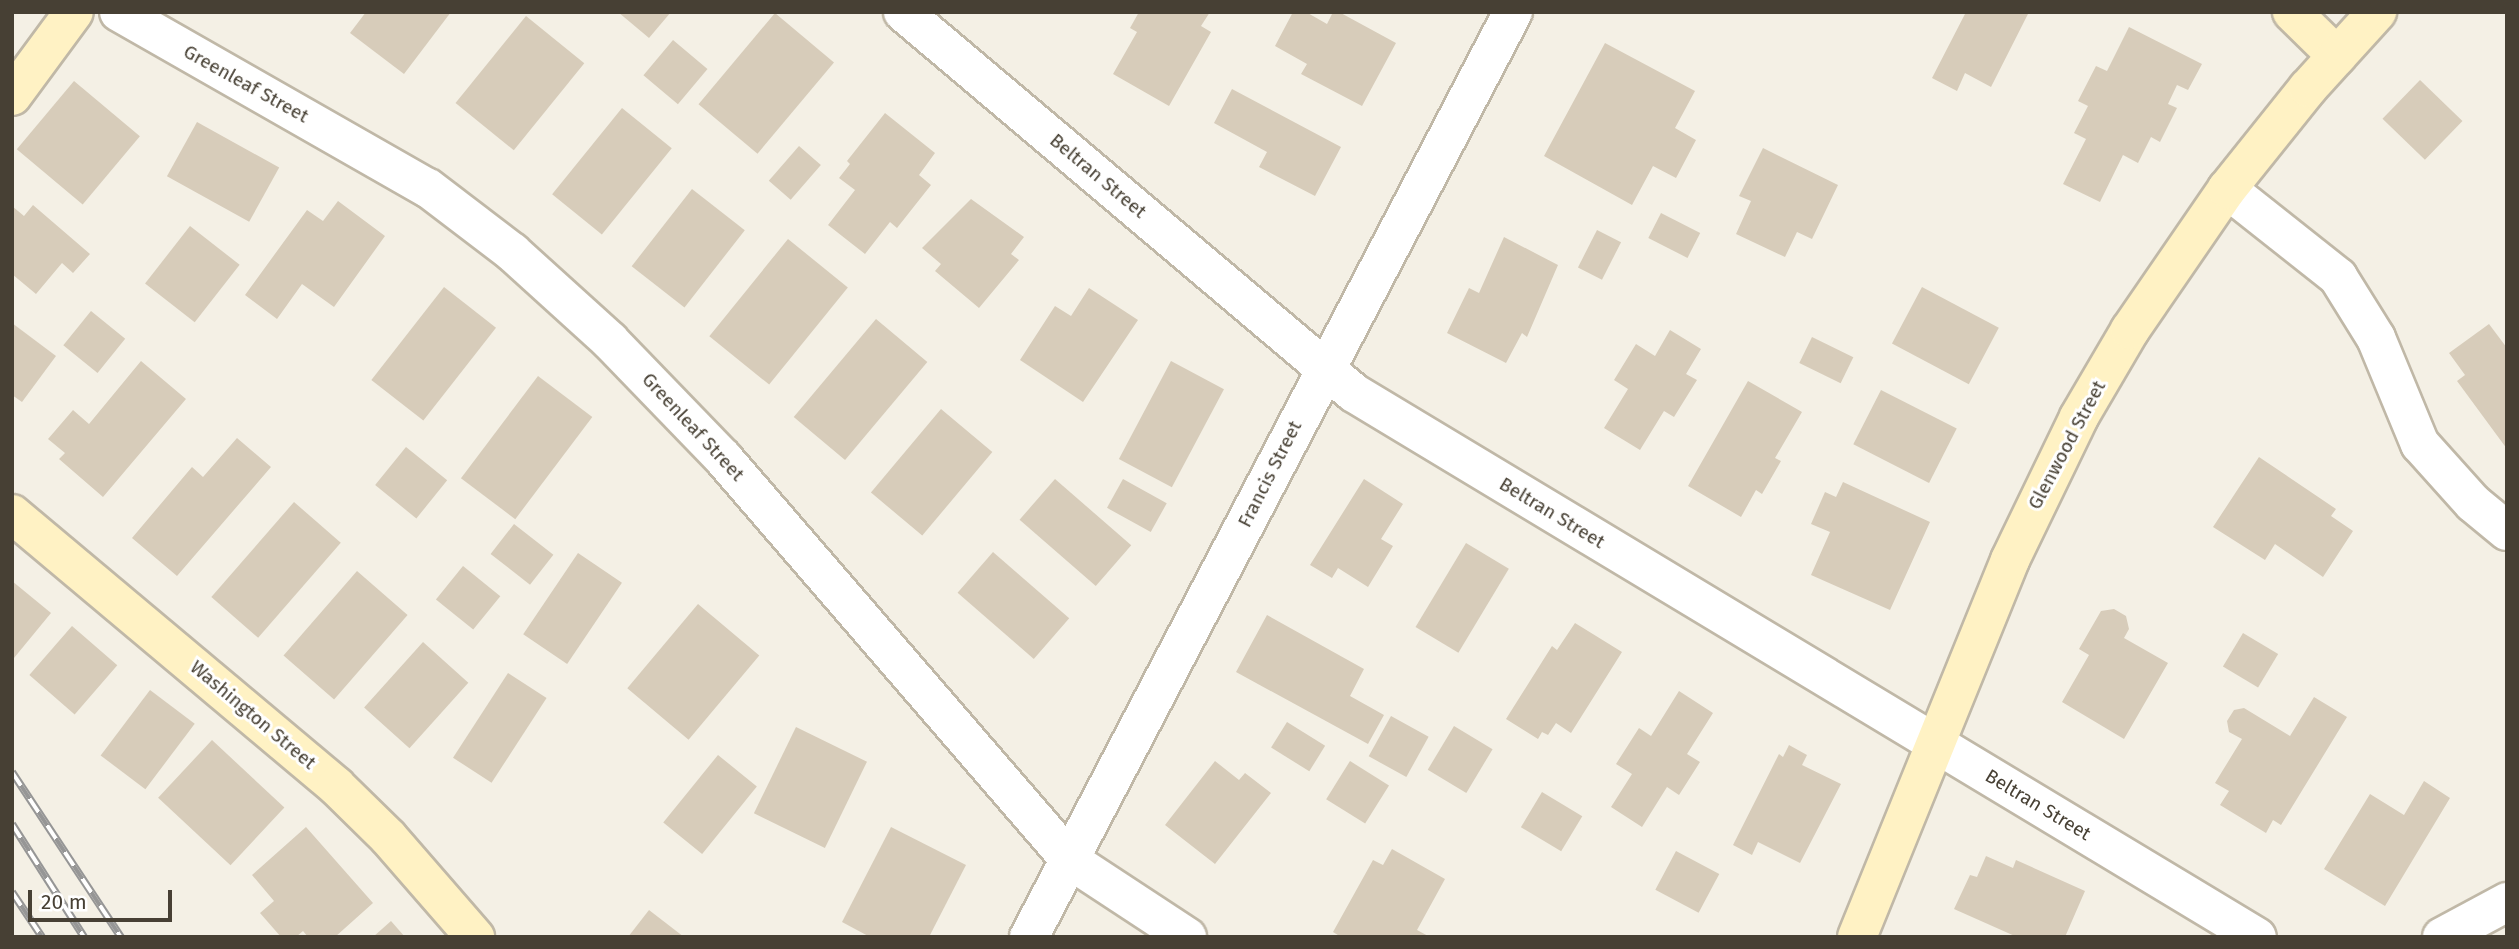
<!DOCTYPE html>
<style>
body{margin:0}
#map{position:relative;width:2519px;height:949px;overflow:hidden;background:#f4f0e5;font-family:"Fira Sans",sans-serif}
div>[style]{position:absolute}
.building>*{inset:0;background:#d7ccba;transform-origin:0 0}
.roads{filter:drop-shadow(2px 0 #c0b8a7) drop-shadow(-2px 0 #c0b8a7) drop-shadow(0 2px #c0b8a7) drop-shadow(0 -2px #c0b8a7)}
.street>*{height:38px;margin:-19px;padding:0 19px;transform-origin:19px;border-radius:19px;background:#fff}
.secondary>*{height:38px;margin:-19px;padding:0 19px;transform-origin:19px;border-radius:19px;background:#fff2c4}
.rail>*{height:8px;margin-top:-4px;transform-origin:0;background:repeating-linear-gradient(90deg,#fff 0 16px,#969696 0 32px);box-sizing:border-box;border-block:2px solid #969696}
span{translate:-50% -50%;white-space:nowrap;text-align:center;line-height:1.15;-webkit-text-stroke:6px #fff;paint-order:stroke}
.street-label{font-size:19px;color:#474034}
.frame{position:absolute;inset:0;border:14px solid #474034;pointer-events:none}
.scale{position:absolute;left:28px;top:890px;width:144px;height:32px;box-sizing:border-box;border:4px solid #474034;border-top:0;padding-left:9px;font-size:21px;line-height:24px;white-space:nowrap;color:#474034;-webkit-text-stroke:5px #fff;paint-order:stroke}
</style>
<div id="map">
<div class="building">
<i style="clip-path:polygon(366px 12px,451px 12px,404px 74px,350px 33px)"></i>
<i style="clip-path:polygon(618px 12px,671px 12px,649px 38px)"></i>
<i style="clip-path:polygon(1139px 12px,1210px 12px,1201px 26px,1211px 32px,1169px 106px,1113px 74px,1137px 32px,1130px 28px)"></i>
<i style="clip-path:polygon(1293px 12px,1306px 12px,1327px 24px,1333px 12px,1339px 12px,1396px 43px,1362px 106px,1301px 74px,1307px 64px,1275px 46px)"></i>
<i style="clip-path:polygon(1966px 12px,2029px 12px,1991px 87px,1965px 73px,1957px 91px,1932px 78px)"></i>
<i style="left:775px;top:13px;width:77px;height:119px;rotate:40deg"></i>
<i style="left:526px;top:16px;width:75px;height:112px;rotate:39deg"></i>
<i style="clip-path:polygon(2129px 27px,2202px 64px,2188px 90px,2177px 85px,2168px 104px,2177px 108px,2160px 142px,2151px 137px,2138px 163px,2123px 155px,2100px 202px,2063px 184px,2086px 139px,2074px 133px,2088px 106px,2078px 101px,2096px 66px,2107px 71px)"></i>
<i style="left:673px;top:40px;width:45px;height:46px;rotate:40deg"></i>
<i style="clip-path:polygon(1605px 43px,1695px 91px,1675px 128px,1696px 140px,1676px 178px,1653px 166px,1632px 205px,1544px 156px)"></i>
<i style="left:2420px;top:80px;width:59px;height:54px;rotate:44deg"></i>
<i style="left:74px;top:81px;width:86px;height:89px;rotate:40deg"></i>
<i style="clip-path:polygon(1232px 89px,1341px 147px,1315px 196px,1259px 167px,1267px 152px,1214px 123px)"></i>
<i style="left:622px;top:108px;width:64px;height:111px;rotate:39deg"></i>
<i style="clip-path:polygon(885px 113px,935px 153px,919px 175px,931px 185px,897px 228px,890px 222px,865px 254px,828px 225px,855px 190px,839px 178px,850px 164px,847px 161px)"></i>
<i style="left:197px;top:122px;width:94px;height:62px;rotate:29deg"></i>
<i style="left:799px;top:146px;width:29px;height:46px;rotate:41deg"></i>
<i style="clip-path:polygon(1763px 148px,1838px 185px,1812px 239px,1797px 232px,1785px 257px,1736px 234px,1751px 201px,1739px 196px)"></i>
<i style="left:692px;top:189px;width:67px;height:98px;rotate:38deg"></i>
<i style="clip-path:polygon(971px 199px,1024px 237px,1011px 254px,1019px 260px,979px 308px,935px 271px,941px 264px,922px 248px)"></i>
<i style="clip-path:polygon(338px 201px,385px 236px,334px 307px,302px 284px,277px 319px,245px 295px,307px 210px,323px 221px)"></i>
<i style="clip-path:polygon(33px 205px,90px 254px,73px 273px,62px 263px,36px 294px,12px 274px,12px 206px,24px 216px)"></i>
<i style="left:1661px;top:213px;width:44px;height:28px;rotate:27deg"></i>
<i style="left:190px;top:226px;width:63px;height:73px;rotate:38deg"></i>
<i style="left:1597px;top:230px;width:27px;height:42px;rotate:27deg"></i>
<i style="clip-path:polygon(1504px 237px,1558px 265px,1527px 337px,1522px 333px,1506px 363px,1447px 333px,1469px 288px,1479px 293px)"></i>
<i style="left:788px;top:239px;width:77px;height:125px;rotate:39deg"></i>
<i style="left:444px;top:287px;width:66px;height:118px;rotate:38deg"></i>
<i style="left:1922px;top:287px;width:87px;height:64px;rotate:28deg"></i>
<i style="clip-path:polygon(1089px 288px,1138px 320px,1083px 402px,1020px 360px,1055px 306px,1071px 316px)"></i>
<i style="left:91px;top:311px;width:44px;height:44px;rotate:39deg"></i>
<i style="left:876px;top:319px;width:67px;height:128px;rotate:40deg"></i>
<i style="clip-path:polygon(12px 323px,56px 356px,22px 402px,12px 395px)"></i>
<i style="clip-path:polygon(2489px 324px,2507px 348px,2507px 449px,2457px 381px,2465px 375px,2449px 353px)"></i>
<i style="clip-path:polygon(1670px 330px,1701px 349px,1686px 374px,1697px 380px,1674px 417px,1664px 411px,1640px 450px,1604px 428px,1628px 389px,1614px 380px,1636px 344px,1655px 356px)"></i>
<i style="left:1812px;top:337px;width:46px;height:29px;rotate:26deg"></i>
<i style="clip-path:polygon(141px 361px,186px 399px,103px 497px,59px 459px,65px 453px,48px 439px,73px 410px,89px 424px)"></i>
<i style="left:1171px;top:361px;width:60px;height:111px;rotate:28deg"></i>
<i style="left:538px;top:376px;width:68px;height:128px;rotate:37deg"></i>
<i style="clip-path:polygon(1748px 381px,1802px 412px,1775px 458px,1781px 461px,1762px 494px,1756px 490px,1741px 517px,1688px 486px)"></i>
<i style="left:1881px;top:390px;width:85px;height:61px;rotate:27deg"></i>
<i style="left:941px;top:409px;width:67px;height:109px;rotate:40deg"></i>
<i style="clip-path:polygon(237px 438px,271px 467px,177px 576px,132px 538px,192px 467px,203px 477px)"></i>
<i style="left:406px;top:447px;width:53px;height:49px;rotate:39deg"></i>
<i style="clip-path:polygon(2259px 457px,2336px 509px,2331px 516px,2353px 531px,2323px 577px,2275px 544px,2265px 560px,2213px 527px)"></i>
<i style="left:1055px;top:479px;width:101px;height:54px;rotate:41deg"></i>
<i style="left:1123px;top:479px;width:50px;height:33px;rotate:29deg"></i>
<i style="clip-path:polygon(1364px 479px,1403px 504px,1381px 539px,1393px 546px,1368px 587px,1338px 568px,1332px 578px,1310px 565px)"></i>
<i style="clip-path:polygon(1843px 482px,1930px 522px,1890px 610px,1811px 575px,1830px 532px,1811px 524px,1825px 492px,1836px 497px)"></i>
<i style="left:294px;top:502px;width:62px;height:126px;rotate:41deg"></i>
<i style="left:514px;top:524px;width:50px;height:38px;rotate:38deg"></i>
<i style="left:1466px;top:543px;width:50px;height:98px;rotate:31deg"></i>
<i style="left:993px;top:552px;width:101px;height:54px;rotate:41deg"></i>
<i style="left:578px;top:553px;width:53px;height:98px;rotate:34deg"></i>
<i style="left:463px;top:566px;width:48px;height:43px;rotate:39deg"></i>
<i style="left:357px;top:571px;width:67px;height:112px;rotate:41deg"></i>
<i style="clip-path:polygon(12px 581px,51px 613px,14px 658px,12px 655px)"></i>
<i style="left:698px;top:604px;width:80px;height:110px;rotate:40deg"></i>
<i style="clip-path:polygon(2114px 609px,2126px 616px,2129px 629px,2124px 638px,2168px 663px,2124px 739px,2062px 702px,2089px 655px,2079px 649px,2101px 611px)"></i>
<i style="clip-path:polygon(1267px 615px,1364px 669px,1350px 696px,1384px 715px,1368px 744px,1236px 672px)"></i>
<i style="clip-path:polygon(1575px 623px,1622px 652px,1571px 733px,1556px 723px,1548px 735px,1542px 732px,1538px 739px,1506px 719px,1552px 646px,1557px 650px)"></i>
<i style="left:72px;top:626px;width:60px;height:65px;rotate:41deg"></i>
<i style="left:2243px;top:633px;width:41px;height:39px;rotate:31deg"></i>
<i style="left:423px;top:642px;width:61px;height:88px;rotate:42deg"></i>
<i style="left:508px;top:673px;width:46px;height:101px;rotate:33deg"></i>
<i style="left:150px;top:690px;width:56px;height:82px;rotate:37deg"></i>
<i style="clip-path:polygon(1679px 691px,1713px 713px,1687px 754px,1700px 762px,1679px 795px,1667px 787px,1642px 827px,1611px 807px,1632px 774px,1616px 764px,1639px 728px,1651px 736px)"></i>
<i style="clip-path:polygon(2314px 697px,2347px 717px,2281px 825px,2273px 820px,2266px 833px,2220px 805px,2229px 791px,2215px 783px,2242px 739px,2229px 732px,2227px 721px,2234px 710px,2244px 708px,2290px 736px)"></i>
<i style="left:1391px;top:716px;width:43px;height:46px;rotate:29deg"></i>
<i style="left:1287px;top:722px;width:45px;height:30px;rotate:32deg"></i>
<i style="left:1454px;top:726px;width:45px;height:51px;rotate:31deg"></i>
<i style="left:796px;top:727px;width:79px;height:96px;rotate:26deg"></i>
<i style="left:212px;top:740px;width:99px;height:79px;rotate:43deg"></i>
<i style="clip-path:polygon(1789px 745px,1807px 755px,1802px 765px,1841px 784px,1800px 863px,1758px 842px,1752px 855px,1733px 845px,1779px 754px,1783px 757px)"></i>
<i style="left:718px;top:755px;width:50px;height:87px;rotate:39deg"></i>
<i style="clip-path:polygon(1215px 761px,1239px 780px,1245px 773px,1271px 793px,1215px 864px,1165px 825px)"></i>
<i style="left:1350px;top:761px;width:46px;height:45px;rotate:32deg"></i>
<i style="clip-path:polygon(2424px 781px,2450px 798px,2385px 906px,2324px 869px,2370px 794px,2404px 815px)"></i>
<i style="left:1542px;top:792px;width:47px;height:41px;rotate:31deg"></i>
<i style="clip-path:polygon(306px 827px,373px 903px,335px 937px,308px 937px,303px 931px,296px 937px,281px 937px,260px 913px,274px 901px,252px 875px)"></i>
<i style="clip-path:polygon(891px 827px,966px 865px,929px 937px,870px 937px,842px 922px)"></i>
<i style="clip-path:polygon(1392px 849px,1445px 879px,1417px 930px,1430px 937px,1341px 937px,1333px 932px,1373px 860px,1383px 865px)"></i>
<i style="left:1676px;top:851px;width:49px;height:44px;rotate:28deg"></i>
<i style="clip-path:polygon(1986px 856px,2013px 868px,2016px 860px,2085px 891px,2065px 937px,2017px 937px,1954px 909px,1970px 875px,1977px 877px)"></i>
<i style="clip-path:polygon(649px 910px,684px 937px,628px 937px)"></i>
<i style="clip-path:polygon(391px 921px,405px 937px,373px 937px)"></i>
</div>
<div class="roads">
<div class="street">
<i style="left:119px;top:12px;width:356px;rotate:29.7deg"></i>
<i style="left:428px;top:188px;width:106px;rotate:37.3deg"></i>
<i style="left:512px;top:252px;width:132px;rotate:42.2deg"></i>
<i style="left:610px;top:341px;width:163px;rotate:46deg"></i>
<i style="left:723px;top:458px;width:531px;rotate:49.2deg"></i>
<i style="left:1070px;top:860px;width:140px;rotate:33.3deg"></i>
<i style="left:903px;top:12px;width:590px;rotate:40.19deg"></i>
<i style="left:1354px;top:393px;width:1054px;rotate:31.07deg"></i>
<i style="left:2227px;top:189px;width:142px;rotate:38.4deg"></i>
<i style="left:2338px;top:277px;width:72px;rotate:58.1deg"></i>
<i style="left:2376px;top:338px;width:115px;rotate:67.5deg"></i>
<i style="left:2420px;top:444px;width:79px;rotate:48.1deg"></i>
<i style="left:2473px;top:503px;width:44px;rotate:39.5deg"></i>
<i style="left:1029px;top:937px;width:1044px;rotate:-62.38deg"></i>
<i style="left:2442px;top:937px;width:74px;rotate:-28.3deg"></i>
</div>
<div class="secondary">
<i style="left:2292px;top:12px;width:63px;rotate:44.4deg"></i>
<i style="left:12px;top:96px;width:104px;rotate:-53.6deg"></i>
<i style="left:12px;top:514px;width:423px;rotate:40deg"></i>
<i style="left:336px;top:786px;width:73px;rotate:44.4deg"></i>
<i style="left:388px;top:837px;width:133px;rotate:49deg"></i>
<i style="left:1857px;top:937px;width:407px;rotate:-67.9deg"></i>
<i style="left:2010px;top:560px;width:159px;rotate:-64.2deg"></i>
<i style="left:2079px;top:417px;width:101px;rotate:-59.6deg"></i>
<i style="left:2130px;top:330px;width:171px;rotate:-55.5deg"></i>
<i style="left:2227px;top:189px;width:129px;rotate:-51.3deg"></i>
<i style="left:2308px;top:88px;width:103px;rotate:-47.8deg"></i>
</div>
</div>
<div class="rail">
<i style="left:12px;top:772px;width:198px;rotate:56.6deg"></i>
<i style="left:12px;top:824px;width:134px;rotate:57.5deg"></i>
<i style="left:12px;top:892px;width:54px;rotate:56.3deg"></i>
</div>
<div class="street-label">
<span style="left:246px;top:84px;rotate:29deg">Greenleaf Street</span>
<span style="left:1098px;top:176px;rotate:40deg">Beltran Street</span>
<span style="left:693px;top:427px;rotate:47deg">Greenleaf Street</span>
<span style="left:2067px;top:445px;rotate:-62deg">Glenwood Street</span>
<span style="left:1270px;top:474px;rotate:-63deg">Francis Street</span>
<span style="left:1552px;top:513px;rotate:31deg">Beltran Street</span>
<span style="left:253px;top:715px;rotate:40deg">Washington Street</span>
<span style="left:2038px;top:805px;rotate:31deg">Beltran Street</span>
</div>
<div class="frame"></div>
<div class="scale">20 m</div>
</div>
